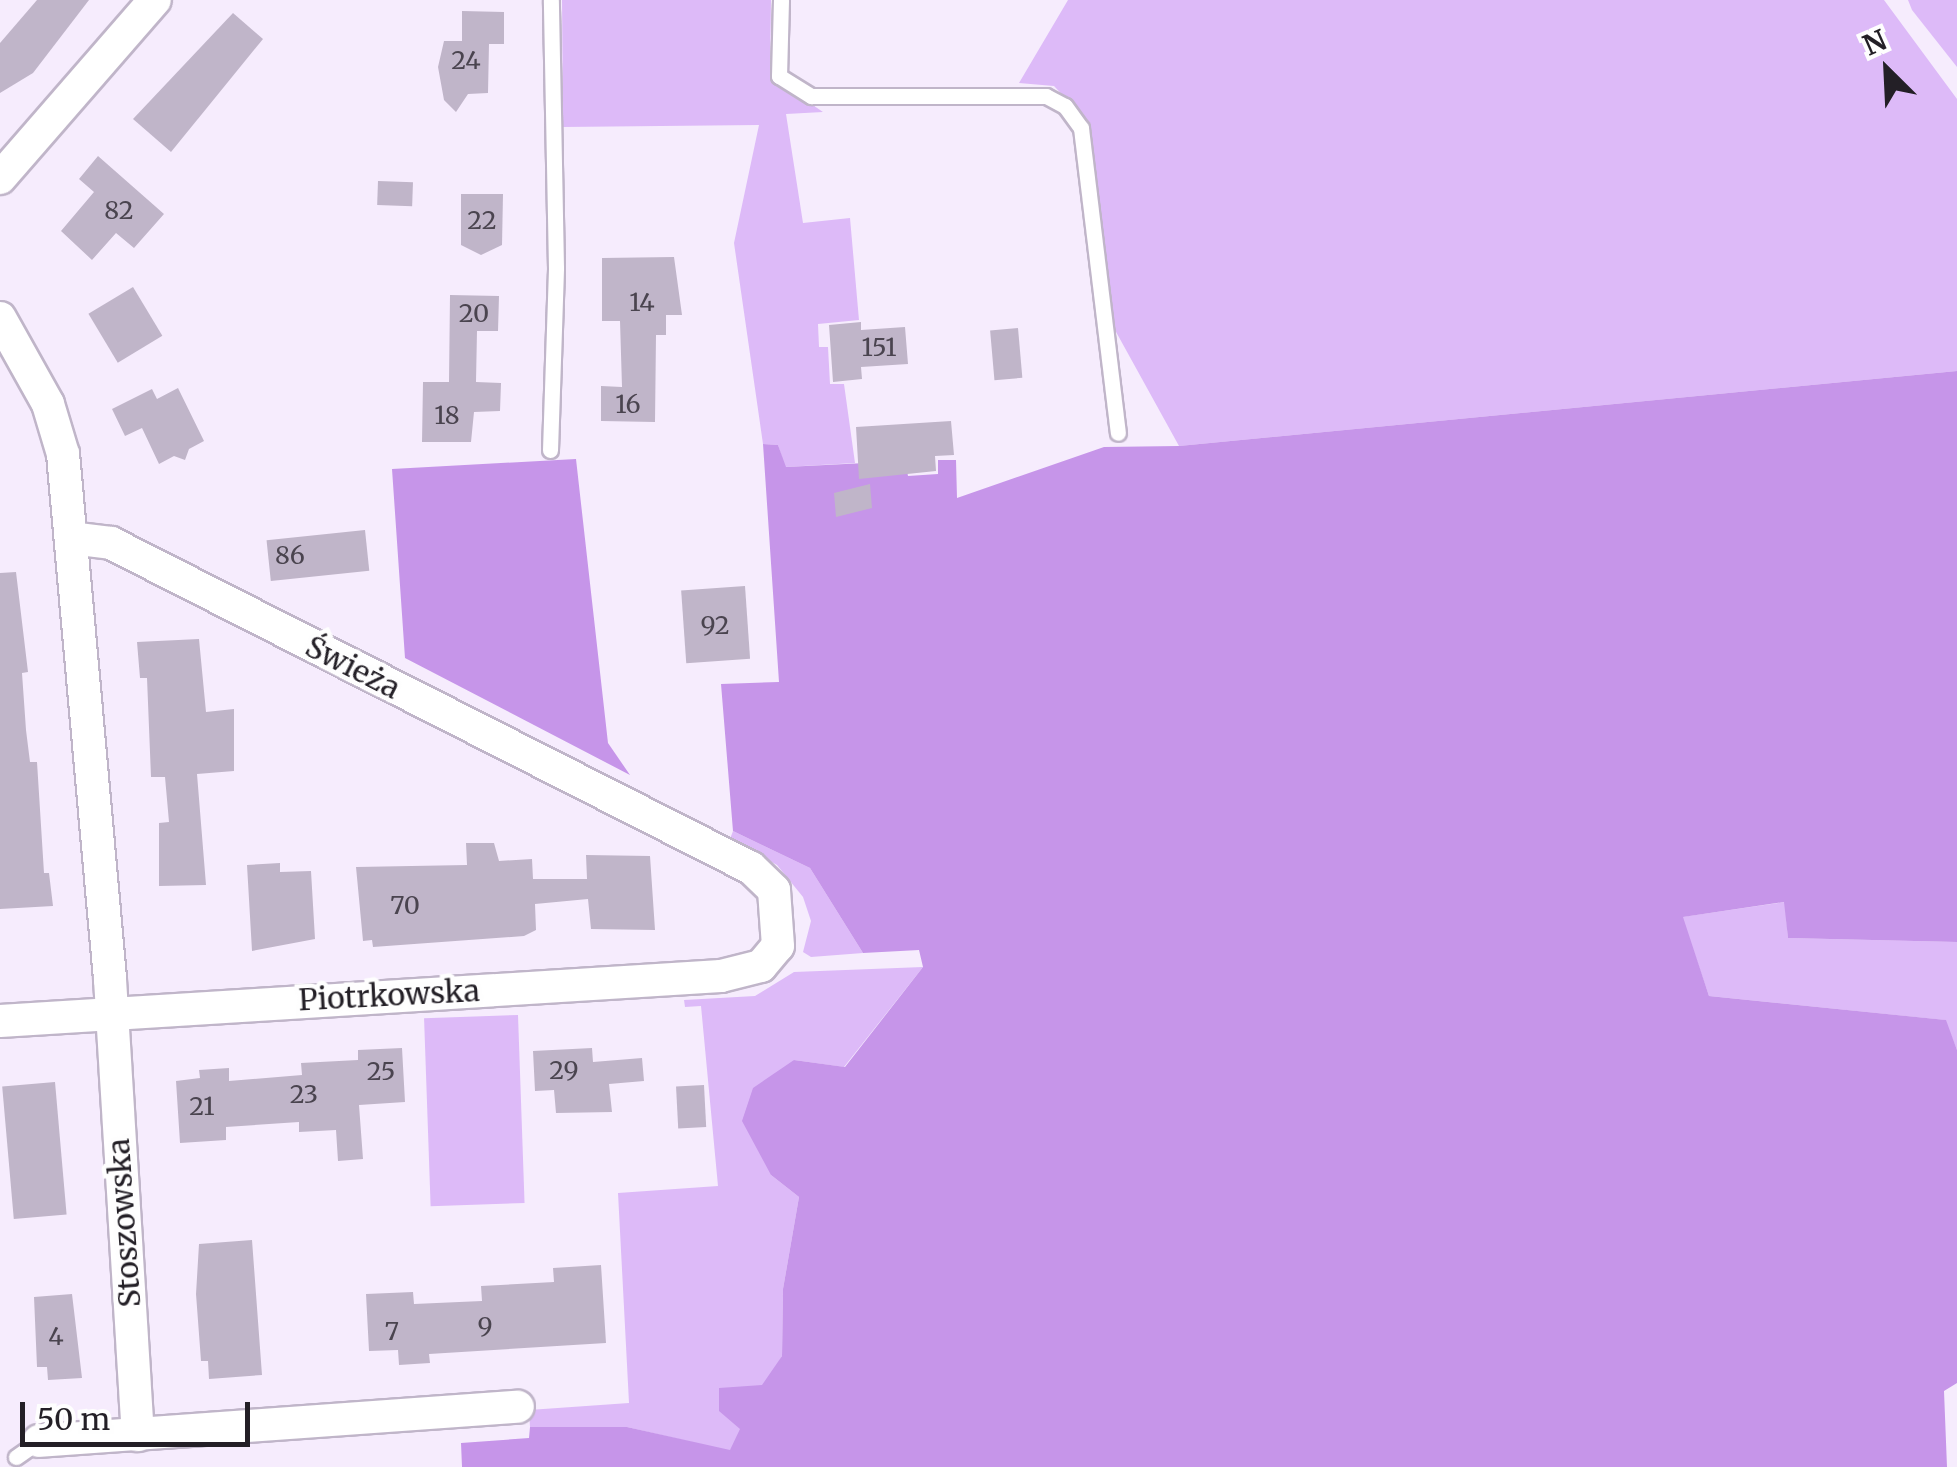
<!DOCTYPE html>
<meta charset="utf-8">
<style>
body{margin:0}
#map{position:relative;width:1957px;height:1467px;overflow:hidden;background:#f6ecfd;font-family:Merriweather,serif}
div>[style]{position:absolute}
.green>*{inset:0;background:#ddbaf8;transform-origin:0 0}
.forest>*{inset:0;background:#c695e9}
.building>*{inset:0;background:#c0b5c9;transform-origin:0 0}
.roads{filter:drop-shadow(2px 0 #c0b5c9) drop-shadow(-2px 0 #c0b5c9) drop-shadow(0 2px #c0b5c9) drop-shadow(0 -2px #c0b5c9)}
.lane>*{height:15px;margin:-7.5px;padding:0 7.5px;transform-origin:7.5px;border-radius:7.5px;background:#fff}
.street>*{height:32px;margin:-16px;padding:0 16px;transform-origin:16px;border-radius:16px;background:#fff}
span{translate:-50% -50%;white-space:nowrap;text-align:center;line-height:1.15;-webkit-text-stroke:9px #fefefe;paint-order:stroke}
.number-label{font-size:25px;color:#4a444f}
.number-label span{-webkit-text-stroke-width:0}
.street-label{font-size:30px;color:#231f26}
.north{position:absolute;left:1837px;top:20px;width:100px;height:100px;-webkit-text-stroke:8px #fefefe;paint-order:stroke;rotate:336deg;font-size:28px;font-weight:700;line-height:40px;text-align:center;color:#231f26}
.north::after{content:'';display:block;margin:auto;width:35px;height:45px;background:#231f26;clip-path:polygon(50% 0,100% 100%,50% 72%,0 100%)}
.scale{position:absolute;left:20px;top:1402px;width:230px;height:45px;box-sizing:border-box;border:5px solid #231f26;border-top:0;padding-left:12px;font-size:30px;line-height:35px;white-space:nowrap;color:#231f26;-webkit-text-stroke:8px #fefefe;paint-order:stroke}
</style>
<div id="map">
<div class="green">
<i style="clip-path:polygon(562px 0,771px 0,770px 76px,823px 112px,786px 114px,803px 223px,850px 218px,859px 320px,818px 324px,819px 347px,828px 347px,830px 384px,844px 384px,855px 463px,785px 467px,778px 445px,763px 444px,734px 243px,759px 125px,563px 127px)"></i>
<i style="clip-path:polygon(1068px 0,1884px 0,1957px 99px,1957px 371px,1179px 446px,1110px 321px,1090px 124px,1054px 86px,1019px 83px)"></i>
<i style="clip-path:polygon(1908px 0,1957px 0,1957px 67px,1912px 10px)"></i>
<i style="clip-path:polygon(733px 831px,810px 868px,863px 953px,811px 957px,803px 952px,811px 921px,803px 897px,777px 865px,730px 839px)"></i>
<i style="clip-path:polygon(1785px 902px,1788px 938px,1957px 942px,1957px 1050px,1945px 1020px,1709px 996px,1682px 917px)"></i>
<i style="clip-path:polygon(923px 967px,844px 1067px,794px 1060px,771px 1175px,799px 1197px,783px 1289px,782px 1356px,730px 1451px,627px 1427px,530px 1427px,529px 1410px,629px 1403px,618px 1193px,718px 1186px,701px 1006px,685px 1007px,684px 1000px,755px 996px,794px 972px)"></i>
<i style="left:518px;top:1015px;width:188px;height:94px;rotate:88deg"></i>
</div>
<div class="forest">
<i style="clip-path:polygon(1957px 371px,1957px 942px,1788px 938px,1784px 902px,1683px 917px,1709px 996px,1946px 1020px,1957px 1050px,1957px 1383px,1944px 1391px,1947px 1467px,462px 1467px,461px 1443px,529px 1438px,530px 1427px,627px 1427px,730px 1450px,740px 1429px,719px 1411px,719px 1388px,762px 1385px,782px 1356px,783px 1289px,799px 1197px,771px 1175px,742px 1121px,753px 1088px,794px 1060px,845px 1067px,923px 967px,919px 950px,863px 953px,810px 868px,733px 831px,721px 684px,779px 682px,763px 444px,778px 445px,786px 467px,905px 461px,908px 476px,938px 474px,938px 460px,956px 460px,957px 498px,1104px 447px,1179px 446px)"></i>
<i style="clip-path:polygon(576px 459px,608px 743px,630px 775px,405px 658px,392px 469px)"></i>
</div>
<div class="building">
<i style="clip-path:polygon(37px 0,89px 0,33px 73px,0 93px,0 43px)"></i>
<i style="clip-path:polygon(462px 11px,504px 12px,504px 44px,489px 44px,488px 93px,468px 94px,456px 112px,444px 100px,438px 67px,444px 41px,462px 41px)"></i>
<i style="clip-path:polygon(233px 13px,263px 39px,171px 152px,133px 119px)"></i>
<i style="clip-path:polygon(98px 156px,164px 214px,134px 248px,116px 233px,92px 260px,61px 231px,94px 192px,79px 179px)"></i>
<i style="left:378px;top:181px;width:35px;height:24px;rotate:2deg"></i>
<i style="clip-path:polygon(461px 194px,503px 194px,502px 245px,481px 255px,461px 245px)"></i>
<i style="clip-path:polygon(674px 257px,682px 315px,666px 315px,666px 335px,656px 335px,655px 422px,601px 421px,601px 386px,622px 387px,620px 321px,602px 321px,602px 258px)"></i>
<i style="left:133px;top:287px;width:57px;height:52px;rotate:59deg"></i>
<i style="clip-path:polygon(450px 295px,499px 296px,498px 331px,477px 331px,476px 382px,501px 383px,500px 411px,474px 412px,471px 442px,422px 442px,423px 382px,449px 382px)"></i>
<i style="clip-path:polygon(861px 322px,861px 330px,905px 327px,908px 364px,861px 367px,862px 379px,833px 382px,829px 325px)"></i>
<i style="left:1018px;top:328px;width:50px;height:28px;rotate:85deg"></i>
<i style="clip-path:polygon(178px 388px,204px 441px,189px 449px,185px 460px,174px 456px,159px 464px,142px 428px,125px 436px,112px 409px,152px 389px,157px 399px)"></i>
<i style="clip-path:polygon(951px 421px,954px 455px,935px 456px,936px 471px,859px 479px,856px 427px)"></i>
<i style="clip-path:polygon(870px 484px,872px 508px,836px 517px,834px 493px)"></i>
<i style="left:365px;top:530px;width:41px;height:99px;rotate:84deg"></i>
<i style="clip-path:polygon(16px 572px,28px 672px,22px 673px,26px 730px,30px 762px,37px 762px,44px 873px,49px 873px,53px 906px,0 909px,0 573px)"></i>
<i style="left:745px;top:586px;width:73px;height:64px;rotate:86deg"></i>
<i style="clip-path:polygon(199px 639px,206px 712px,234px 709px,234px 771px,197px 774px,206px 885px,159px 886px,159px 823px,169px 822px,165px 777px,151px 777px,147px 678px,140px 678px,137px 642px)"></i>
<i style="clip-path:polygon(466px 843px,494px 843px,499px 861px,532px 859px,533px 879px,587px 879px,586px 855px,650px 856px,655px 930px,591px 929px,588px 899px,535px 904px,536px 930px,524px 936px,373px 947px,372px 940px,363px 941px,356px 867px,467px 865px)"></i>
<i style="clip-path:polygon(280px 863px,280px 872px,311px 871px,315px 939px,252px 951px,247px 865px)"></i>
<i style="clip-path:polygon(402px 1048px,405px 1102px,359px 1105px,363px 1159px,338px 1161px,336px 1130px,299px 1132px,299px 1122px,226px 1127px,226px 1140px,180px 1143px,176px 1081px,200px 1078px,199px 1070px,229px 1068px,229px 1081px,302px 1075px,301px 1063px,358px 1060px,358px 1050px)"></i>
<i style="clip-path:polygon(592px 1048px,593px 1062px,642px 1058px,644px 1081px,609px 1084px,612px 1112px,556px 1113px,554px 1090px,535px 1091px,533px 1051px)"></i>
<i style="left:55px;top:1082px;width:133px;height:53px;rotate:85deg"></i>
<i style="left:704px;top:1085px;width:42px;height:28px;rotate:87deg"></i>
<i style="clip-path:polygon(252px 1240px,262px 1375px,209px 1379px,208px 1361px,201px 1361px,196px 1294px,199px 1244px)"></i>
<i style="clip-path:polygon(601px 1265px,606px 1343px,429px 1354px,430px 1363px,399px 1365px,398px 1350px,369px 1351px,366px 1294px,413px 1292px,414px 1304px,482px 1301px,481px 1286px,554px 1282px,553px 1268px)"></i>
<i style="clip-path:polygon(72px 1294px,82px 1378px,48px 1380px,47px 1367px,37px 1367px,34px 1297px)"></i>
</div>
<div class="roads">
<div class="lane">
<i style="left:781px;top:0;width:76px;rotate:91.5deg"></i>
<i style="left:779px;top:76px;width:38px;rotate:32deg"></i>
<i style="left:811px;top:96px;width:235px"></i>
<i style="left:1046px;top:96px;width:21px;rotate:28deg"></i>
<i style="left:1065px;top:106px;width:27px;rotate:54deg"></i>
<i style="left:1081px;top:128px;width:307px;rotate:83.1deg"></i>
<i style="left:550px;top:450px;width:182px;rotate:-88.1deg"></i>
<i style="left:556px;top:268px;width:268px;rotate:-91.1deg"></i>
<i style="left:16px;top:1457px;width:28px;rotate:-35deg"></i>
</div>
<div class="street">
<i style="left:0;top:178px;width:236px;rotate:-49deg"></i>
<i style="left:0;top:318px;width:98px;rotate:60.8deg"></i>
<i style="left:48px;top:404px;width:52px;rotate:73.3deg"></i>
<i style="left:63px;top:454px;width:527px;rotate:84.88deg"></i>
<i style="left:110px;top:979px;width:457px;rotate:86.5deg"></i>
<i style="left:0;top:1021px;width:722px;rotate:-3.57deg"></i>
<i style="left:721px;top:976px;width:41px;rotate:-14deg"></i>
<i style="left:761px;top:966px;width:26px;rotate:-50deg"></i>
<i style="left:778px;top:946px;width:56px;rotate:-94.1deg"></i>
<i style="left:774px;top:890px;width:32px;rotate:-136deg"></i>
<i style="left:751px;top:868px;width:718px;rotate:-153.08deg"></i>
<i style="left:111px;top:543px;width:38px;rotate:-173deg"></i>
<i style="left:39px;top:1441px;width:480px;rotate:-4.1deg"></i>
</div>
</div>
<div class="number-label">
<span style="left:466px;top:60px">24</span>
<span style="left:119px;top:210px">82</span>
<span style="left:482px;top:220px">22</span>
<span style="left:642px;top:302px">14</span>
<span style="left:474px;top:313px">20</span>
<span style="left:879px;top:347px">151</span>
<span style="left:628px;top:404px">16</span>
<span style="left:447px;top:415px">18</span>
<span style="left:290px;top:555px">86</span>
<span style="left:715px;top:625px">92</span>
<span style="left:405px;top:905px">70</span>
<span style="left:564px;top:1070px">29</span>
<span style="left:381px;top:1071px">25</span>
<span style="left:304px;top:1094px">23</span>
<span style="left:202px;top:1106px">21</span>
<span style="left:485px;top:1326px">9</span>
<span style="left:392px;top:1331px">7</span>
<span style="left:56px;top:1336px">4</span>
</div>
<div class="street-label">
<span style="left:353px;top:667px;rotate:27deg">Świeża</span>
<span style="left:389px;top:995px;rotate:-3deg">Piotrkowska</span>
<span style="left:124px;top:1223px;rotate:-94deg">Stoszowska</span>
</div>
<div class="north">N</div>
<div class="scale">50 m</div>
</div>
